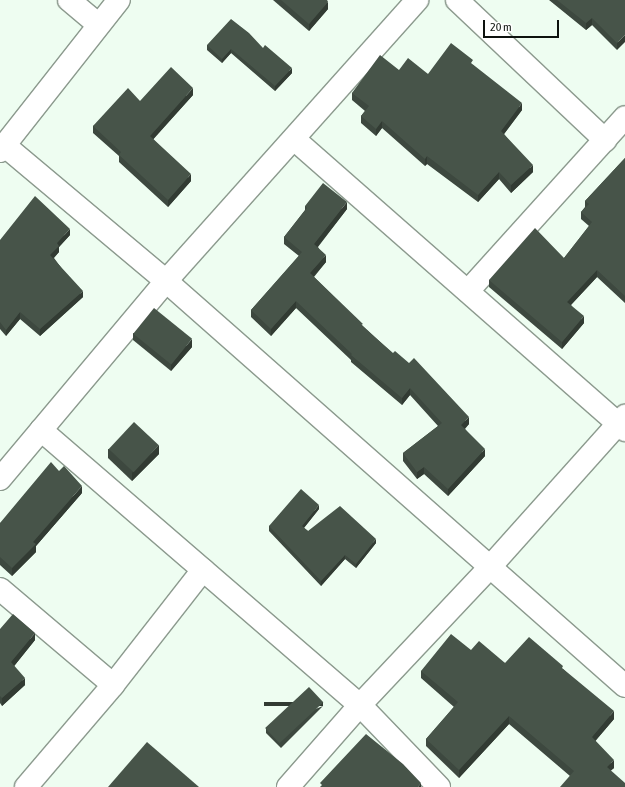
<!DOCTYPE html>
<style>
body{margin:0}
#map{position:relative;width:625px;height:787px;overflow:hidden;background:#eefdf1;font-family:"Asap Condensed",sans-serif}
div>[style]{position:absolute}
.roads{filter:drop-shadow(1px 0 #8c9a8e) drop-shadow(-1px 0 #8c9a8e) drop-shadow(0 1px #8c9a8e) drop-shadow(0 -1px #8c9a8e)}
.minor>*{height:22px;margin:-11px;padding:0 11px;transform-origin:11px;border-radius:11px;background:#fff}
.wall>*{inset:0;background:#3d483f}
.shaded-wall>*{inset:0;background:#323b33;transform-origin:0 0}
.building>*{inset:0;background:#475449;transform-origin:0 0}
span{translate:-50% -50%;white-space:nowrap;text-align:center;line-height:1.15;-webkit-text-stroke:4px #fff;paint-order:stroke}
.scale{position:absolute;left:483px;top:20px;width:76px;height:18px;box-sizing:border-box;border:2px solid #0d120e;border-top:0;padding-left:5px;font-size:12px;line-height:14px;white-space:nowrap;color:#0d120e;-webkit-text-stroke:3px #fff;paint-order:stroke}
</style>
<div id="map">
<div class="roads">
<div class="minor">
<i style="left:69px;top:0;width:38px;rotate:40deg"></i>
<i style="left:457px;top:0;width:204px;rotate:43.4deg"></i>
<i style="left:294px;top:139px;width:441px;rotate:41.3deg"></i>
<i style="left:4px;top:145px;width:212px;rotate:40deg"></i>
<i style="left:166px;top:281px;width:612px;rotate:41.42deg"></i>
<i style="left:0;top:151px;width:192px;rotate:-51.8deg"></i>
<i style="left:468px;top:291px;width:234px;rotate:-47.9deg"></i>
<i style="left:41px;top:430px;width:421px;rotate:40.8deg"></i>
<i style="left:360px;top:705px;width:114px;rotate:46.1deg"></i>
<i style="left:0;top:479px;width:258px;rotate:-50deg"></i>
<i style="left:166px;top:281px;width:377px;rotate:-48.2deg"></i>
<i style="left:0;top:589px;width:148px;rotate:40.3deg"></i>
<i style="left:26px;top:787px;width:134px;rotate:-49.5deg"></i>
<i style="left:113px;top:685px;width:146px;rotate:-52deg"></i>
<i style="left:288px;top:787px;width:109px;rotate:-48.7deg"></i>
<i style="left:360px;top:705px;width:190px;rotate:-46.7deg"></i>
<i style="left:490px;top:567px;width:203px;rotate:-48.2deg"></i>
</div>
</div>
<div class="wall">
<i style="clip-path:polygon(273px 0,327px 0,328px 9px,309px 31px)"></i>
<i style="clip-path:polygon(549px 0,625px 0,617px 50px,592px 25px,586px 30px)"></i>
<i style="clip-path:polygon(207px 45px,263px 48px,292px 73px,275px 91px,231px 53px,222px 63px,207px 50px)"></i>
<i style="clip-path:polygon(473px 65px,522px 110px,504px 134px,533px 172px,511px 193px,499px 179px,478px 202px,427px 164px,425px 166px,382px 128px,376px 136px,361px 123px,361px 116px,365px 111px,352px 100px,352px 93px,399px 70px,428px 74px)"></i>
<i style="clip-path:polygon(193px 95px,153px 139px,191px 181px,168px 207px,119px 162px,119px 156px,93px 133px,93px 126px,140px 101px)"></i>
<i style="clip-path:polygon(625px 158px,625px 303px,597px 277px,571px 305px,584px 323px,562px 349px,489px 287px,489px 280px,564px 258px,589px 226px,581px 219px,581px 212px,585px 207px,585px 201px)"></i>
<i style="clip-path:polygon(305px 206px,347px 209px,318px 247px,326px 262px,314px 277px,363px 326px,469px 424px,465px 429px,485px 456px,448px 496px,424px 474px,417px 479px,403px 461px,403px 453px,438px 426px,410px 395px,402px 405px,351px 362px,351px 360px,296px 308px,271px 336px,251px 317px,251px 310px,299px 256px,284px 244px,284px 237px,305px 210px)"></i>
<i style="clip-path:polygon(70px 235px,59px 247px,59px 252px,54px 258px,83px 297px,40px 336px,20px 319px,6px 336px,0 329px,0 240px)"></i>
<i style="clip-path:polygon(133px 333px,192px 347px,171px 371px,133px 340px)"></i>
<i style="clip-path:polygon(108px 449px,159px 454px,132px 481px,108px 458px)"></i>
<i style="clip-path:polygon(82px 493px,36px 546px,36px 552px,12px 576px,0 565px,0 523px)"></i>
<i style="clip-path:polygon(319px 509px,304px 528px,308px 531px,376px 543px,356px 568px,345px 559px,321px 586px,269px 531px,269px 526px)"></i>
<i style="clip-path:polygon(0 629px,35px 640px,14px 666px,25px 685px,2px 706px,0 703px)"></i>
<i style="clip-path:polygon(471px 650px,505px 663px,563px 669px,614px 719px,595px 741px,614px 768px,611px 770px,570px 776px,509px 724px,459px 778px,426px 746px,426px 739px,454px 707px,421px 678px,421px 671px)"></i>
<i style="clip-path:polygon(323px 706px,281px 748px,266px 733px,266px 729px)"></i>
</div>
<div class="shaded-wall">
<i style="clip-path:polygon(328px 2px,328px 9px,309px 31px,309px 24px)"></i>
<i style="clip-path:polygon(592px 18px,592px 25px,586px 30px,586px 23px)"></i>
<i style="clip-path:polygon(625px 35px,625px 42px,617px 50px,617px 43px)"></i>
<i style="clip-path:polygon(231px 49px,231px 53px,222px 63px,222px 59px)"></i>
<i style="clip-path:polygon(292px 68px,292px 73px,275px 91px,275px 86px)"></i>
<i style="clip-path:polygon(193px 88px,193px 95px,150px 143px,150px 136px)"></i>
<i style="clip-path:polygon(522px 103px,522px 110px,501px 138px,501px 131px)"></i>
<i style="clip-path:polygon(382px 121px,382px 128px,376px 136px,376px 129px)"></i>
<i style="clip-path:polygon(427px 156px,427px 164px,425px 166px,425px 159px)"></i>
<i style="clip-path:polygon(533px 165px,533px 172px,511px 193px,511px 185px)"></i>
<i style="clip-path:polygon(499px 172px,499px 179px,478px 202px,478px 195px)"></i>
<i style="clip-path:polygon(191px 174px,191px 181px,168px 207px,168px 200px)"></i>
<i style="clip-path:polygon(347px 202px,347px 209px,314px 251px,314px 244px)"></i>
<i style="clip-path:polygon(70px 229px,70px 235px,59px 247px,59px 252px,50px 261px,50px 255px,57px 243px)"></i>
<i style="clip-path:polygon(326px 255px,326px 262px,310px 280px,310px 273px)"></i>
<i style="clip-path:polygon(597px 270px,597px 277px,567px 309px,567px 302px)"></i>
<i style="clip-path:polygon(83px 291px,83px 297px,40px 336px,40px 329px)"></i>
<i style="clip-path:polygon(296px 301px,296px 308px,271px 336px,271px 329px)"></i>
<i style="clip-path:polygon(20px 312px,20px 319px,6px 336px,6px 330px)"></i>
<i style="clip-path:polygon(584px 316px,584px 323px,562px 349px,562px 342px)"></i>
<i style="clip-path:polygon(192px 339px,192px 347px,171px 371px,171px 364px)"></i>
<i style="clip-path:polygon(410px 388px,410px 395px,402px 405px,402px 398px)"></i>
<i style="clip-path:polygon(469px 417px,469px 424px,461px 432px,461px 425px)"></i>
<i style="clip-path:polygon(159px 445px,159px 454px,132px 481px,132px 473px)"></i>
<i style="clip-path:polygon(485px 449px,485px 456px,448px 496px,448px 489px)"></i>
<i style="clip-path:polygon(424px 467px,424px 474px,417px 479px,417px 472px)"></i>
<i style="clip-path:polygon(82px 486px,82px 493px,36px 546px,36px 552px,12px 576px,12px 568px,33px 542px)"></i>
<i style="clip-path:polygon(319px 505px,319px 509px,302px 530px,302px 526px)"></i>
<i style="clip-path:polygon(376px 539px,376px 543px,356px 568px,356px 564px)"></i>
<i style="clip-path:polygon(345px 555px,345px 559px,321px 586px,321px 581px)"></i>
<i style="clip-path:polygon(35px 633px,35px 640px,11px 670px,11px 662px)"></i>
<i style="clip-path:polygon(25px 678px,25px 685px,2px 706px,2px 698px)"></i>
<i style="left:323px;top:702px;width:4px;height:59px;rotate:90deg"></i>
<i style="clip-path:polygon(614px 711px,614px 719px,592px 745px,592px 737px)"></i>
<i style="clip-path:polygon(509px 716px,509px 724px,459px 778px,459px 770px)"></i>
<i style="clip-path:polygon(614px 760px,614px 768px,607px 774px,607px 767px)"></i>
<i style="clip-path:polygon(421px 783px,421px 787px,418px 787px)"></i>
</div>
<div class="building">
<i style="clip-path:polygon(281px 0,327px 0,328px 2px,309px 24px)"></i>
<i style="clip-path:polygon(557px 0,625px 0,625px 35px,617px 43px,592px 18px,586px 23px)"></i>
<i style="clip-path:polygon(231px 19px,249px 33px,263px 48px,265px 45px,292px 68px,275px 86px,231px 49px,222px 59px,207px 45px)"></i>
<i style="clip-path:polygon(451px 43px,473px 60px,471px 63px,522px 103px,501px 131px,533px 165px,511px 185px,499px 172px,478px 195px,427px 156px,425px 159px,382px 121px,376px 129px,361px 116px,369px 106px,352px 93px,380px 55px,399px 70px,408px 58px,428px 74px)"></i>
<i style="clip-path:polygon(171px 67px,193px 88px,150px 136px,191px 174px,168px 200px,119px 155px,121px 152px,93px 126px,128px 88px,140px 101px)"></i>
<i style="clip-path:polygon(625px 158px,625px 296px,597px 270px,567px 302px,584px 316px,562px 342px,489px 280px,535px 228px,564px 258px,592px 222px,581px 212px,589px 204px,585px 201px)"></i>
<i style="clip-path:polygon(323px 183px,347px 202px,314px 244px,326px 255px,310px 273px,363px 324px,361px 325px,393px 353px,395px 351px,409px 363px,414px 358px,469px 417px,461px 425px,485px 449px,448px 489px,424px 467px,417px 472px,403px 453px,442px 423px,410px 388px,402px 398px,351px 355px,352px 354px,296px 301px,271px 329px,251px 310px,302px 252px,284px 237px,307px 208px,305px 206px)"></i>
<i style="clip-path:polygon(35px 196px,70px 229px,57px 243px,59px 246px,50px 255px,83px 291px,40px 329px,20px 312px,6px 330px,0 322px,0 240px)"></i>
<i style="left:154px;top:308px;width:49px;height:33px;rotate:39deg"></i>
<i style="left:134px;top:422px;width:34px;height:37px;rotate:43deg"></i>
<i style="clip-path:polygon(51px 462px,59px 471px,64px 466px,82px 486px,33px 542px,36px 544px,12px 568px,0 557px,0 523px)"></i>
<i style="clip-path:polygon(301px 489px,319px 505px,302px 526px,308px 531px,340px 506px,376px 539px,356px 564px,345px 555px,321px 581px,269px 526px)"></i>
<i style="clip-path:polygon(13px 614px,35px 633px,11px 662px,25px 678px,2px 698px,0 696px,0 629px)"></i>
<i style="clip-path:polygon(451px 634px,471px 650px,479px 641px,505px 663px,529px 637px,563px 666px,562px 668px,614px 711px,592px 737px,614px 760px,607px 767px,625px 783px,625px 787px,560px 787px,574px 771px,509px 716px,459px 770px,426px 739px,458px 702px,421px 671px)"></i>
<i style="left:309px;top:687px;width:21px;height:60px;rotate:47deg"></i>
<i style="clip-path:polygon(366px 734px,403px 764px,421px 783px,418px 787px,320px 787px,322px 785px,320px 783px)"></i>
<i style="clip-path:polygon(147px 742px,199px 787px,108px 787px)"></i>
</div>
<div class="scale">20 m</div>
</div>
